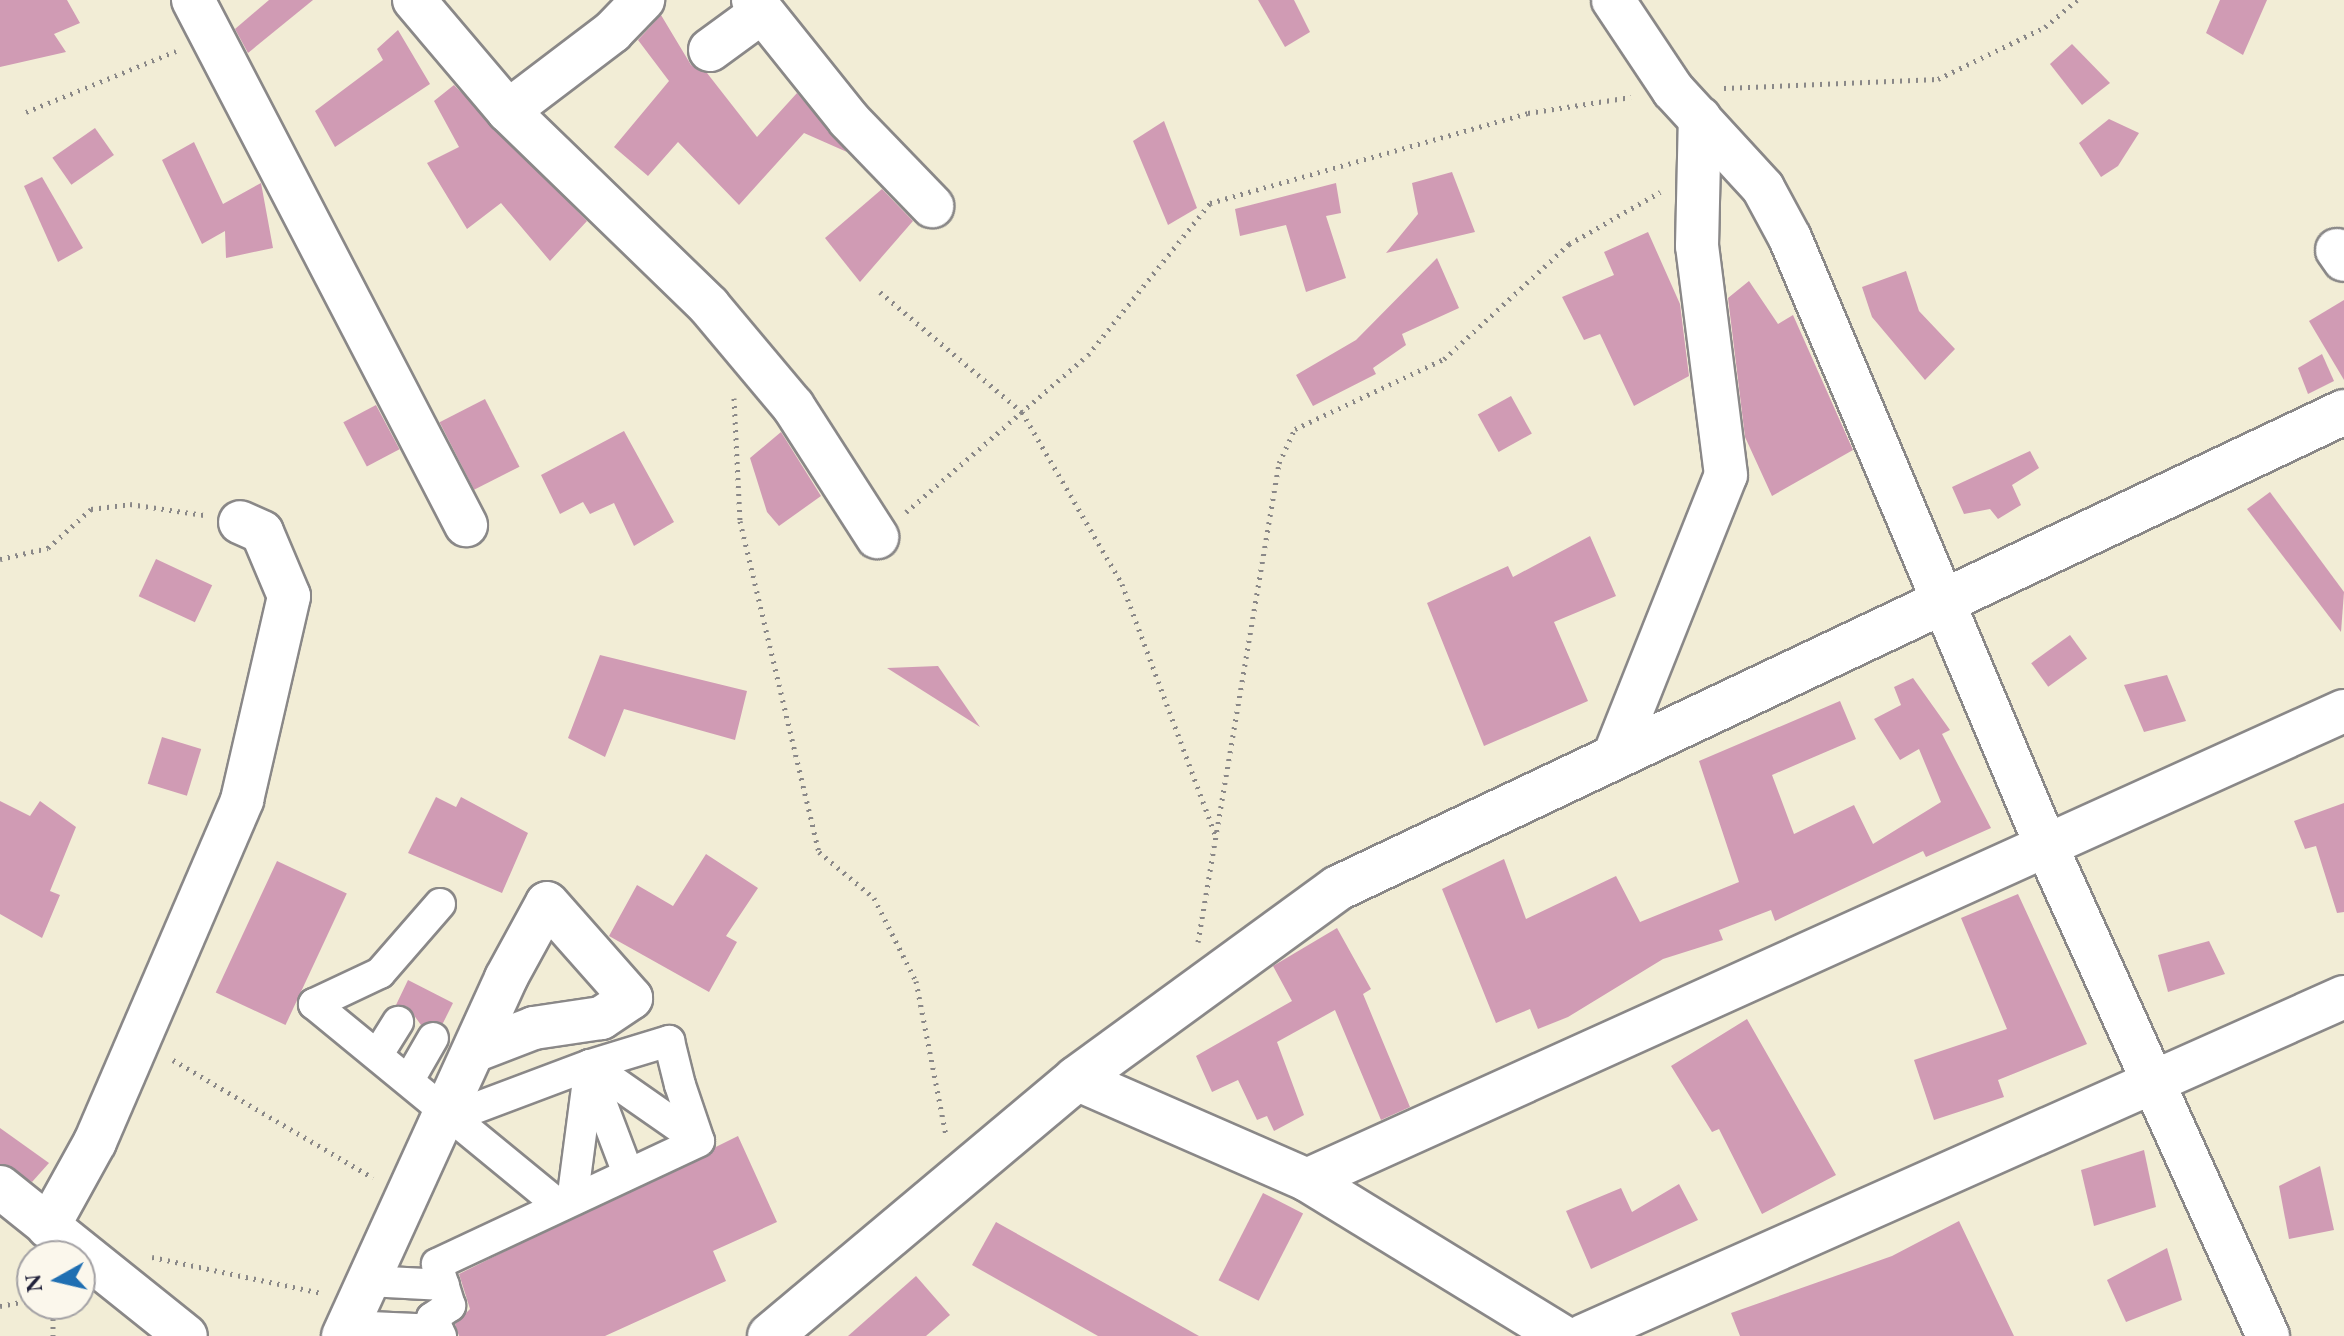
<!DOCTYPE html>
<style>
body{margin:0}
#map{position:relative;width:2344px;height:1336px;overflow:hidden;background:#f2edd6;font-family:"EB Garamond",serif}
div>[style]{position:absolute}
.building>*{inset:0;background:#d09bb4;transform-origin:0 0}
.path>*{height:5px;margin-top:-2.5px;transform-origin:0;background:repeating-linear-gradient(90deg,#8a8888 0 2px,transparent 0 8px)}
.roads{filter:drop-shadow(2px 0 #8a8888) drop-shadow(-2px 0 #8a8888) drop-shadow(0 2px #8a8888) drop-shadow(0 -2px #8a8888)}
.pedestrian>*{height:30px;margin:-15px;padding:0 15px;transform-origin:15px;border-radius:15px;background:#fff}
.minor>*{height:42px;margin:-21px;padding:0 21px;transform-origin:21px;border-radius:21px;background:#fff}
.tertiary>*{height:44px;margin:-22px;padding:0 22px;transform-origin:22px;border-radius:22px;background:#fff}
span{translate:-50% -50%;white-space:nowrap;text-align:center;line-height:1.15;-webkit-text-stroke:6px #fbf7ec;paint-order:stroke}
.north{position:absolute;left:16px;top:1240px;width:80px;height:80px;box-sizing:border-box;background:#fbf7ec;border:2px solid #a4a2a5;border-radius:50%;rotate:262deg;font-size:22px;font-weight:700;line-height:32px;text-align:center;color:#22223b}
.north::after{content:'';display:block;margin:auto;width:28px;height:36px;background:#1f6fb2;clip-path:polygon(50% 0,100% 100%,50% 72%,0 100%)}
</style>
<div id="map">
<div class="building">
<i style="clip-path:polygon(0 0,67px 0,80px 23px,54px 34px,66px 52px,0 67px)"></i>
<i style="clip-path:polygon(269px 0,313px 0,248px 53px,235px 29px)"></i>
<i style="clip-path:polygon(1258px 0,1294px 0,1310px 32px,1285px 47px)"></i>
<i style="clip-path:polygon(2220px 0,2267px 0,2243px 55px,2206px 33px)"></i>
<i style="clip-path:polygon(661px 15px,691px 65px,707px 73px,757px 137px,797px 93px,847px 152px,804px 133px,739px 205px,678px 142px,648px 176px,614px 147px,669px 81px,638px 40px)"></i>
<i style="clip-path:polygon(398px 30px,430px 84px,335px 147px,315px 111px,383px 60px,377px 49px)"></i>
<i style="clip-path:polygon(2072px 44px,2110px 83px,2082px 105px,2050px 64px)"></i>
<i style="clip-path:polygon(454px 85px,587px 221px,550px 261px,501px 203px,467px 229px,427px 163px,459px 147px,434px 101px)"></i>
<i style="clip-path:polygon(2109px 119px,2139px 133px,2118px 166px,2101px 177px,2079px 143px)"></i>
<i style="clip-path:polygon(1164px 121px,1197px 208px,1168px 225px,1133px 141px)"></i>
<i style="left:95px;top:128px;width:33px;height:52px;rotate:55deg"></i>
<i style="clip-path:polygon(194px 142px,223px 204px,261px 183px,273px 248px,226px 258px,225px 231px,202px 244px,162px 160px)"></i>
<i style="clip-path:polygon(1452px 172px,1475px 232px,1386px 253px,1418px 214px,1412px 183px)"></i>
<i style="clip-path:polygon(42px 177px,83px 248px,58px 262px,24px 186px)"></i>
<i style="clip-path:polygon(1336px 183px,1341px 213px,1326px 216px,1346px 278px,1306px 292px,1286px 225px,1240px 236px,1235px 209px)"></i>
<i style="clip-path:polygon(882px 189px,913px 221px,860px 282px,825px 238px)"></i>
<i style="clip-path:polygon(1648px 232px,1680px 304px,1689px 376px,1634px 406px,1600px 334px,1584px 340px,1562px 297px,1614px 275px,1604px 252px)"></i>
<i style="clip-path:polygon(1437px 258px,1459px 308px,1402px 334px,1406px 345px,1373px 368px,1376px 374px,1313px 406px,1296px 375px,1356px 340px)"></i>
<i style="clip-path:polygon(1906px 271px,1919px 311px,1955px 349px,1925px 380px,1872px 317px,1862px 287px)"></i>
<i style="clip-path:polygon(1749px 281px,1778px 324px,1793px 315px,1853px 450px,1772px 496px,1745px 437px,1728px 298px)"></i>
<i style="clip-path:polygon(2344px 300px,2344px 380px,2309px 321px)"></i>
<i style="clip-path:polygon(2322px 354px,2334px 381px,2308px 394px,2298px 368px)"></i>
<i style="left:1511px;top:396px;width:43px;height:38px;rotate:61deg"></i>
<i style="left:485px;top:399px;width:76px;height:51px;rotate:63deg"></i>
<i style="left:376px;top:405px;width:50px;height:37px;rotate:62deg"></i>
<i style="clip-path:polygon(624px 431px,674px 522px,634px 546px,614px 503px,590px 514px,583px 502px,560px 514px,541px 475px)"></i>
<i style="clip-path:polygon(781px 432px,821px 496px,779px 526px,767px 512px,750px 458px)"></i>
<i style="clip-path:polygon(2030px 451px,2039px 468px,2012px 485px,2021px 505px,1998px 519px,1990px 509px,1964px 514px,1952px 487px)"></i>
<i style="clip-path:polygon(2270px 492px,2344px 592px,2341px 632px,2247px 509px)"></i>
<i style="clip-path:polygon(1590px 536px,1616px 596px,1554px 622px,1588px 701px,1484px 746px,1427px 603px,1508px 566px,1513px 577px)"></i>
<i style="left:156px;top:559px;width:62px;height:41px;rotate:25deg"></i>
<i style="left:2070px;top:635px;width:29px;height:48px;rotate:54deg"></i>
<i style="clip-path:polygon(600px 655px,747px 691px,735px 740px,624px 709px,605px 757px,568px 738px)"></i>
<i style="clip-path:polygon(938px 666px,980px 727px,887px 668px)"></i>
<i style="clip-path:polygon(2167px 675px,2186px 721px,2144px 732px,2124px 685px)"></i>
<i style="clip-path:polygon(1913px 678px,1950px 730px,1942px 734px,1991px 828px,1926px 857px,1923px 851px,1775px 921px,1771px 910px,1719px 930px,1723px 940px,1663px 959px,1568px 1017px,1538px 1029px,1530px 1009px,1496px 1023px,1442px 889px,1504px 859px,1526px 919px,1616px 876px,1640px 922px,1739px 882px,1699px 761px,1840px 701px,1856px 739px,1772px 775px,1794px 834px,1854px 805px,1873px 844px,1941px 802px,1919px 749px,1900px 760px,1874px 719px,1901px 705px,1894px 687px)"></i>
<i style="left:162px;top:737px;width:41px;height:49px;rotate:17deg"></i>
<i style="clip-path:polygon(436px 797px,456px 807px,461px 797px,528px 833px,502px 893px,408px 853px)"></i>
<i style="clip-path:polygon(0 801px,30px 816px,40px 801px,76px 827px,50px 891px,60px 895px,42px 938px,0 914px)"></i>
<i style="clip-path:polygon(2344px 803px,2344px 912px,2337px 913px,2316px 846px,2305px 849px,2294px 821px)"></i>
<i style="clip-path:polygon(706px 854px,758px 888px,726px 936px,737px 942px,709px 992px,609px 936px,637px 885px,673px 906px)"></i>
<i style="left:277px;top:861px;width:77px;height:145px;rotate:25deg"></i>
<i style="clip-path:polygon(2018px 894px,2087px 1044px,1998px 1080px,2004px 1097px,1934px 1120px,1914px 1060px,2007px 1029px,1961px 918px)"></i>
<i style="clip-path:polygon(1337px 928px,1371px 989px,1363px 994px,1410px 1107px,1381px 1120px,1335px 1010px,1277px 1042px,1304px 1115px,1274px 1131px,1267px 1116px,1257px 1120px,1238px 1080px,1212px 1092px,1196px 1056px,1292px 1001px,1273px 966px)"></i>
<i style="clip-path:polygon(2209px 941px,2225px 974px,2168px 992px,2158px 955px)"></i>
<i style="clip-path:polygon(408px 980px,453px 1003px,443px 1023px,421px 1025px,408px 1007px,396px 1005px)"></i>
<i style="clip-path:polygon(1747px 1019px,1836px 1175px,1762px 1214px,1719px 1129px,1712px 1132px,1671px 1066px)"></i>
<i style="clip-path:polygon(0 1128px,49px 1163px,32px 1182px,0 1164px)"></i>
<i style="clip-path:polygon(738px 1136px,777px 1222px,713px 1251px,726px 1281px,605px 1336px,459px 1336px,455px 1324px,470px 1309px,459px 1274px)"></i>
<i style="clip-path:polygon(2144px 1150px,2156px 1207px,2094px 1226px,2081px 1170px)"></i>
<i style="clip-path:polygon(2320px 1166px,2334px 1230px,2289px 1239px,2279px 1186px)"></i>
<i style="clip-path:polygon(1679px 1184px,1698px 1220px,1591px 1269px,1566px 1211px,1621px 1188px,1632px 1212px)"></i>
<i style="left:1263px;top:1193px;width:45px;height:98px;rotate:27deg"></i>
<i style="clip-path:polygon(1959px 1221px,2014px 1336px,1740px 1336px,1731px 1313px,1892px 1256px)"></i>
<i style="clip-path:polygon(996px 1222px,1199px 1336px,1098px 1336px,972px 1265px)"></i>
<i style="clip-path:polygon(2167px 1248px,2182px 1300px,2126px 1322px,2107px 1280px)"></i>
<i style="clip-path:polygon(916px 1276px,950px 1315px,926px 1336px,848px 1336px)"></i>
</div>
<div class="path">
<i style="left:1724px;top:88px;width:214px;rotate:-2.4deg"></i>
<i style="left:1938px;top:79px;width:119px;rotate:-25.9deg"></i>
<i style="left:2045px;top:27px;width:42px;rotate:-40.2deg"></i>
<i style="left:26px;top:112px;width:162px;rotate:-22.1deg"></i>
<i style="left:880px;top:292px;width:186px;rotate:40.2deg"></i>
<i style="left:1022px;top:412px;width:199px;rotate:59.8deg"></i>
<i style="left:1122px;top:584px;width:270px;rotate:69.6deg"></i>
<i style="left:734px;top:398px;width:123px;rotate:87.2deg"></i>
<i style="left:740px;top:521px;width:340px;rotate:76.6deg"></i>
<i style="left:819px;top:852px;width:72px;rotate:39.9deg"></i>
<i style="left:874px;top:898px;width:93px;rotate:63.2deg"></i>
<i style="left:916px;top:981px;width:157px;rotate:79deg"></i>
<i style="left:906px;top:512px;width:240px;rotate:-40.8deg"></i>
<i style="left:1088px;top:355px;width:195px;rotate:-51.2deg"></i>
<i style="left:1210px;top:203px;width:330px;rotate:-15.8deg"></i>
<i style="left:1528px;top:113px;width:104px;rotate:-8.8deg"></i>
<i style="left:0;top:559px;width:49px;rotate:-12.9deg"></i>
<i style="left:48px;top:548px;width:58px;rotate:-42.2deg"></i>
<i style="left:91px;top:509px;width:39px;rotate:-7deg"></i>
<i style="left:130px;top:504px;width:75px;rotate:8.5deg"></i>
<i style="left:1198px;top:942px;width:486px;rotate:-80.4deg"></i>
<i style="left:1279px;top:463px;width:38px;rotate:-65deg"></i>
<i style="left:1295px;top:429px;width:165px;rotate:-25.2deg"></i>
<i style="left:1444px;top:359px;width:170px;rotate:-42.6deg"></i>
<i style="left:1569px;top:244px;width:105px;rotate:-29.7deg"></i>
<i style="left:173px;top:1060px;width:232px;rotate:30.5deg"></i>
<i style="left:152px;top:1257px;width:174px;rotate:12deg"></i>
<i style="left:0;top:1306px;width:33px;rotate:-11deg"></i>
<i style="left:53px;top:1336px;width:32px;rotate:-90deg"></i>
</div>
<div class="roads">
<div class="pedestrian">
<i style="left:440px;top:904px;width:91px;rotate:131deg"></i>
<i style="left:380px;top:973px;width:73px;rotate:154.8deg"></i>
<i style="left:314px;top:1004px;width:313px;rotate:39.4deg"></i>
<i style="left:669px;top:1041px;width:45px;rotate:76deg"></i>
<i style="left:680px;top:1085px;width:59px;rotate:71.3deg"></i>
<i style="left:699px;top:1141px;width:133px;rotate:-145.1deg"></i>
<i style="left:590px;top:1065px;width:83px;rotate:-16.9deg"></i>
<i style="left:378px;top:1054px;width:38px;rotate:-58deg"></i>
<i style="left:591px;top:1076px;width:102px;rotate:69.2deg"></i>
<i style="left:410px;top:1078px;width:46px;rotate:-60.1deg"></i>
<i style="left:457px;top:1115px;width:142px;rotate:-20.6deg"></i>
<i style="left:590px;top:1065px;width:131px;rotate:97.5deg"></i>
<i style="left:368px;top:1281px;width:76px;rotate:3deg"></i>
<i style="left:347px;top:1326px;width:91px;rotate:2.5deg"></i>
<i style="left:441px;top:1336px;width:20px;rotate:-117deg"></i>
<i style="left:432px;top:1318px;width:22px;rotate:-34deg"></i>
<i style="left:450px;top:1306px;width:44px;rotate:-107.2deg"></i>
<i style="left:437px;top:1264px;width:289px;rotate:-25.1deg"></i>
</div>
<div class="minor">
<i style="left:193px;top:0;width:592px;rotate:62.53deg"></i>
<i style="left:414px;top:0;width:145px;rotate:49.7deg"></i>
<i style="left:508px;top:111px;width:280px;rotate:44.1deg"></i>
<i style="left:709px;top:306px;width:131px;rotate:50deg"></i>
<i style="left:793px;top:406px;width:156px;rotate:57.3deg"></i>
<i style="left:753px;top:0;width:154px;rotate:51.3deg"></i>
<i style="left:849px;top:120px;width:120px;rotate:46deg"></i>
<i style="left:1613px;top:0;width:108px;rotate:56.3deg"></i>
<i style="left:1673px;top:90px;width:133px;rotate:47.4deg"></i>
<i style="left:1763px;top:188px;width:57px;rotate:61.6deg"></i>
<i style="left:1790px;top:238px;width:657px;rotate:67.15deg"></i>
<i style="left:2045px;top:843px;width:541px;rotate:65.66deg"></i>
<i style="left:710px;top:50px;width:64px;rotate:-36.2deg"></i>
<i style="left:508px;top:111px;width:131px;rotate:-37.2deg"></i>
<i style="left:612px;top:32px;width:45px;rotate:-45.9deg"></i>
<i style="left:2337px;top:250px;width:12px;rotate:55deg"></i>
<i style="left:1614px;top:756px;width:302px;rotate:-68.3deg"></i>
<i style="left:1726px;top:475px;width:231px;rotate:-97.2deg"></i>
<i style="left:1697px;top:246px;width:128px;rotate:-88.7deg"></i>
<i style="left:1076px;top:1079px;width:252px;rotate:23.6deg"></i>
<i style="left:1307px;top:1180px;width:299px;rotate:31.5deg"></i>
<i style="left:1307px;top:1180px;width:1138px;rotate:-24.34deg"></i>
<i style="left:0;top:1187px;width:238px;rotate:38.7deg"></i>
<i style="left:48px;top:1227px;width:97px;rotate:-61.1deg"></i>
<i style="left:95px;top:1142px;width:372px;rotate:-66.7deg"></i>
<i style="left:242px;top:800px;width:209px;rotate:-77deg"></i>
<i style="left:289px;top:596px;width:69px;rotate:-112.9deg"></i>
<i style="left:262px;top:532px;width:24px;rotate:-156deg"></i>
<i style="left:343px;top:1336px;width:393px;rotate:-65.5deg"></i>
<i style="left:506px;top:978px;width:85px;rotate:-61.3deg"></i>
<i style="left:547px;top:903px;width:127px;rotate:48.5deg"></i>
<i style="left:631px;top:998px;width:36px;rotate:146deg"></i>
<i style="left:601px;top:1018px;width:68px;rotate:171.5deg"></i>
<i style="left:534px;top:1028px;width:64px;rotate:159deg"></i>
<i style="left:1583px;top:1336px;width:833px;rotate:-24.01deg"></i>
</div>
<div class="tertiary">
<i style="left:770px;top:1336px;width:400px;rotate:-40deg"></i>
<i style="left:1076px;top:1079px;width:324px;rotate:-36.1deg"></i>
<i style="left:1338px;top:888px;width:1113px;rotate:-25.32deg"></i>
</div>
</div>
<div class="north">N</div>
</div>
